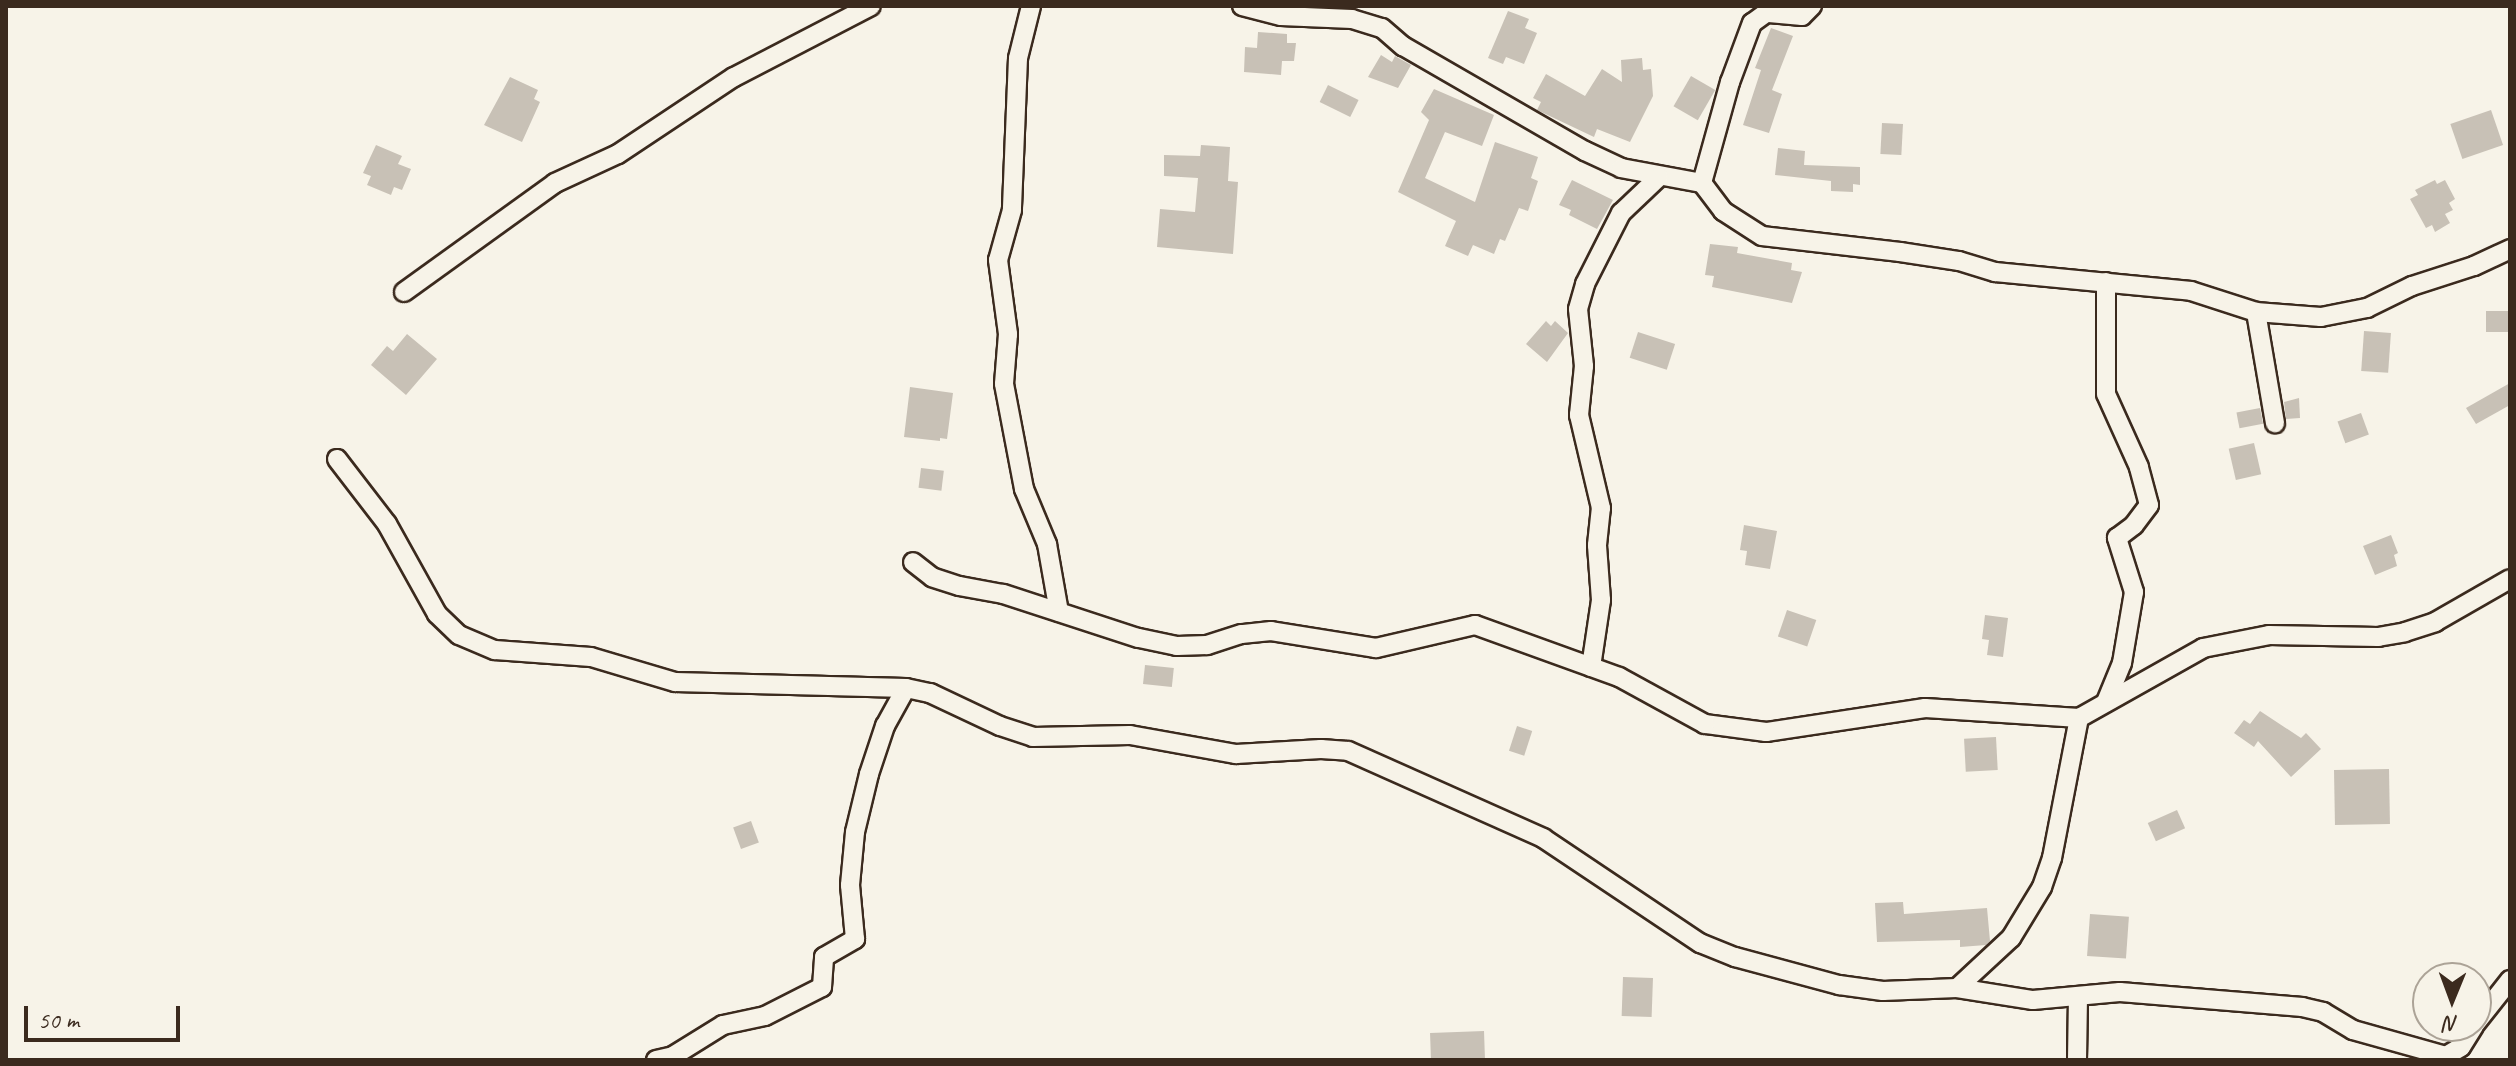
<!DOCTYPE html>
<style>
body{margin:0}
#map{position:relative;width:2516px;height:1066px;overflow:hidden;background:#f7f3e8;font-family:Caveat,sans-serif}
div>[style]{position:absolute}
.building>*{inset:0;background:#c8c1b6;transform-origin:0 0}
.roads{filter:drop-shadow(2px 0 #3b2a1e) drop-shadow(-2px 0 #3b2a1e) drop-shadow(0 2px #3b2a1e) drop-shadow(0 -2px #3b2a1e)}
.street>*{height:18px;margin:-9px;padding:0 9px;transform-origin:9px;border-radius:9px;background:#f7f3e8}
span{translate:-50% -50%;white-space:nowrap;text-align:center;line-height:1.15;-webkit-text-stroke:7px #f7f3e8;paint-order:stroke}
.frame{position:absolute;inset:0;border:8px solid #3b2a1e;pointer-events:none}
.north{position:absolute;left:2412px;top:962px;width:80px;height:80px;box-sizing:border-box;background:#f7f3e8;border:2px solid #aca397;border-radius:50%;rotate:181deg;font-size:22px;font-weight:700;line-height:32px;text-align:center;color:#3b2a1e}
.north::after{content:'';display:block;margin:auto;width:28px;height:36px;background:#3b2a1e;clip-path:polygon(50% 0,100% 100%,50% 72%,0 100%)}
.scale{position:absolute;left:24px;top:1006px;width:156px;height:36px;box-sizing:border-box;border:4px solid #3b2a1e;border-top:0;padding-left:10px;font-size:24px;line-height:28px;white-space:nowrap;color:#3b2a1e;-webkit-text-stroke:6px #f7f3e8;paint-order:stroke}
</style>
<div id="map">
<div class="building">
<i style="clip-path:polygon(1508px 11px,1529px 19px,1525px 28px,1537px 33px,1524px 64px,1506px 57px,1503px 64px,1488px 58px)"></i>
<i style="clip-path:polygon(1771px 28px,1793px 36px,1772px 90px,1782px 94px,1769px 133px,1743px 125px,1761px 70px,1755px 68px)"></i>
<i style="clip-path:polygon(1258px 32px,1287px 34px,1287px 43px,1296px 43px,1294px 61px,1282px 61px,1281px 75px,1244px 72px,1245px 47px,1257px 48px)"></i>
<i style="clip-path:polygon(1381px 55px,1392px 62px,1395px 56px,1411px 65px,1398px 88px,1368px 77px)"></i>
<i style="clip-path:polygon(1642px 58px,1643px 70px,1651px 69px,1653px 96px,1630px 142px,1597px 129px,1594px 137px,1537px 110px,1541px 102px,1533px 98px,1546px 74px,1585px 96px,1602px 69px,1622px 82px,1621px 60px)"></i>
<i style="left:1691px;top:76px;width:28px;height:35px;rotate:30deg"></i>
<i style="clip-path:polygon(510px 77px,538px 90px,534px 99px,540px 102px,522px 142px,484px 125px)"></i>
<i style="left:1328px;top:85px;width:34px;height:19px;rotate:26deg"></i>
<i style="clip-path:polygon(1434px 89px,1494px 115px,1482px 146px,1445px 132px,1425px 178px,1475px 202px,1495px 142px,1538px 157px,1531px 178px,1538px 181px,1528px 211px,1519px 208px,1505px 241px,1500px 239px,1494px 254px,1473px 245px,1468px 256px,1445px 246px,1456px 221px,1398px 192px,1429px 120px,1421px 112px)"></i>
<i style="left:2491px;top:110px;width:37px;height:43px;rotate:71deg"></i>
<i style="left:1882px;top:123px;width:21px;height:31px;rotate:3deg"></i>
<i style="clip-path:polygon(376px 145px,402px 156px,398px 164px,411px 169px,402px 190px,394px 187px,391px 195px,367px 185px,371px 176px,363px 173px)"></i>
<i style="clip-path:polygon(1201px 145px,1230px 147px,1228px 181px,1238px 182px,1233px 254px,1157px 247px,1160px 209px,1195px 212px,1198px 178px,1164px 176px,1164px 155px,1200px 156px)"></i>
<i style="clip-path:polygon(1778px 148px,1805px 151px,1804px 165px,1860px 167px,1860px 185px,1853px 184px,1853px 192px,1831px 191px,1831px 181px,1775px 175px)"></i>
<i style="clip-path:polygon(1572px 180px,1613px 200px,1597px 229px,1569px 215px,1571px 210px,1559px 205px)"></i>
<i style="clip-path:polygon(2435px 180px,2437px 184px,2445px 180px,2455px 199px,2449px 203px,2453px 210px,2445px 214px,2450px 223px,2435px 232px,2432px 225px,2426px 228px,2410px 199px,2418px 195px,2415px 190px)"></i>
<i style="clip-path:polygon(1710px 244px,1738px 247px,1737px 253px,1792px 263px,1791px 270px,1802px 272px,1792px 303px,1712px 287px,1714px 276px,1705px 275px)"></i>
<i style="left:2510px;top:311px;width:21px;height:24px;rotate:90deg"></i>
<i style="clip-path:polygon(1546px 321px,1551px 326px,1555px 321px,1568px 333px,1547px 362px,1526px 344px)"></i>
<i style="left:2364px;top:331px;width:27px;height:40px;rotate:4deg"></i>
<i style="left:1638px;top:332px;width:39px;height:27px;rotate:18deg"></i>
<i style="clip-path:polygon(407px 334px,437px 359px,406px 395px,371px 365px,387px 346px,393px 351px)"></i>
<i style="clip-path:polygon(2510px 383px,2510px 405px,2476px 424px,2466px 408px)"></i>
<i style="clip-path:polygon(910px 387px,953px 393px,947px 439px,940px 438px,940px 441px,904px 437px)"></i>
<i style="clip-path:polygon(2299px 398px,2300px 418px,2286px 419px,2284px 402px)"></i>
<i style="left:2260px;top:408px;width:16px;height:24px;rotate:79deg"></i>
<i style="left:2361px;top:413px;width:23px;height:25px;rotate:70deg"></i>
<i style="left:2254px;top:443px;width:32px;height:26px;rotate:77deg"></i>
<i style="left:921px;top:468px;width:23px;height:20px;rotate:7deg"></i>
<i style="clip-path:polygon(1744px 525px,1777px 531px,1770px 569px,1745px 565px,1747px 551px,1740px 550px)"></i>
<i style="clip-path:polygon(2391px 535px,2398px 553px,2394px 555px,2397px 566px,2375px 575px,2363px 546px)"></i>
<i style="left:1787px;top:610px;width:31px;height:28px;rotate:19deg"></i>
<i style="clip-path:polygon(1985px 615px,2008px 618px,2003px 657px,1987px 655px,1989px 640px,1982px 639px)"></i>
<i style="left:1145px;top:665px;width:29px;height:19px;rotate:6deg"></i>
<i style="clip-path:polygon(2260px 711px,2301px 738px,2306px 733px,2321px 749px,2291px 777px,2258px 741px,2254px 747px,2234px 733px,2244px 720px,2250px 724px)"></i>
<i style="left:1517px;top:726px;width:16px;height:26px;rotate:18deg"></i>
<i style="left:1996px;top:737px;width:33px;height:32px;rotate:87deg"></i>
<i style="left:2389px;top:769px;width:55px;height:55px;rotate:89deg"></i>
<i style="left:2177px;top:810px;width:20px;height:32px;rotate:66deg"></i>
<i style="left:751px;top:821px;width:23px;height:19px;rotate:70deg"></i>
<i style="clip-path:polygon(1903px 902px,1904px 914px,1987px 908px,1990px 941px,1986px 945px,1960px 947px,1960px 940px,1877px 942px,1875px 903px)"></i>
<i style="left:2090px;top:914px;width:39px;height:42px;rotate:4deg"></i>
<i style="left:1623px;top:977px;width:30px;height:39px;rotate:2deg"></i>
<i style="left:1484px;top:1031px;width:29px;height:54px;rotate:88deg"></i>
</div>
<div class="roads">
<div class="street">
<i style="left:1031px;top:6px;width:54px;rotate:104deg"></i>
<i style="left:1018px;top:58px;width:152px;rotate:92.3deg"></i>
<i style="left:1012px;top:210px;width:52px;rotate:105.6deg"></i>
<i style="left:998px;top:260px;width:75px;rotate:82.3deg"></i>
<i style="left:1008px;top:334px;width:50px;rotate:94.6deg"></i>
<i style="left:1004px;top:384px;width:107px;rotate:79.2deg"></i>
<i style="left:1024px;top:489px;width:60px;rotate:67.3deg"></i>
<i style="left:1047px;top:544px;width:69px;rotate:80deg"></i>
<i style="left:1242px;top:6px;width:40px;rotate:14.4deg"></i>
<i style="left:1281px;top:16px;width:71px;rotate:2.4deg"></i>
<i style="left:1352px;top:19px;width:31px;rotate:17deg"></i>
<i style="left:1382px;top:28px;width:28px;rotate:41deg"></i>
<i style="left:1403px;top:46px;width:210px;rotate:30deg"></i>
<i style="left:1585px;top:151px;width:40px;rotate:25deg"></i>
<i style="left:1621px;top:168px;width:82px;rotate:10.5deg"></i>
<i style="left:1812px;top:6px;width:14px;rotate:135deg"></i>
<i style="left:1802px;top:16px;width:36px;rotate:-175deg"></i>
<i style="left:1766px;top:13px;width:17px;rotate:144deg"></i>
<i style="left:1752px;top:23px;width:63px;rotate:110.4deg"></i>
<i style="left:1730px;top:82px;width:105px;rotate:105.5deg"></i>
<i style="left:1702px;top:183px;width:35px;rotate:53deg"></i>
<i style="left:1723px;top:211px;width:46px;rotate:32.7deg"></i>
<i style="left:1762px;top:236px;width:139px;rotate:6.6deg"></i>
<i style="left:1900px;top:252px;width:60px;rotate:8.7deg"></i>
<i style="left:1959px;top:261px;width:38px;rotate:17deg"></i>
<i style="left:1995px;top:272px;width:197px;rotate:5.5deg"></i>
<i style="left:2191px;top:291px;width:68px;rotate:17.9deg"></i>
<i style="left:2256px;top:312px;width:65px;rotate:4.4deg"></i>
<i style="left:2321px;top:317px;width:47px;rotate:-11.1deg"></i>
<i style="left:2367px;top:308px;width:50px;rotate:-26.1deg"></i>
<i style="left:2412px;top:286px;width:65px;rotate:-17.9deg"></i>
<i style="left:2474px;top:266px;width:40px;rotate:-25deg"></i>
<i style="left:404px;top:292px;width:186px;rotate:-35.8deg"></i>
<i style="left:555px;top:183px;width:69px;rotate:-24.7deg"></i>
<i style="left:618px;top:154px;width:139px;rotate:-33.6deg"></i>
<i style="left:734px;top:77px;width:154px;rotate:-27.4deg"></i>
<i style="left:2256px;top:312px;width:113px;rotate:80.3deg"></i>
<i style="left:337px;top:459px;width:82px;rotate:52.4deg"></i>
<i style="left:387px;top:524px;width:103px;rotate:60.9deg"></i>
<i style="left:437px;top:614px;width:30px;rotate:44deg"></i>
<i style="left:459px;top:635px;width:39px;rotate:23deg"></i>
<i style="left:495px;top:650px;width:96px;rotate:4.2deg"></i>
<i style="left:591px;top:657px;width:88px;rotate:16.6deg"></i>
<i style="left:675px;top:682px;width:231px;rotate:1.5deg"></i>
<i style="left:906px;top:688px;width:25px;rotate:12deg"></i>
<i style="left:930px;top:693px;width:77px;rotate:25.2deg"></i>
<i style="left:1000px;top:726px;width:35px;rotate:18deg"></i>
<i style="left:1033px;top:737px;width:97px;rotate:-1.2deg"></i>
<i style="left:1130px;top:735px;width:108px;rotate:10.2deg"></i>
<i style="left:1236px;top:754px;width:85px;rotate:-3.4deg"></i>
<i style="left:1321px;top:749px;width:27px;rotate:4deg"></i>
<i style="left:1348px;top:751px;width:214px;rotate:24deg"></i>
<i style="left:1543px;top:838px;width:189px;rotate:33.8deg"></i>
<i style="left:1700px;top:943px;width:38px;rotate:22deg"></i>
<i style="left:1735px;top:957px;width:108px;rotate:15.1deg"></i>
<i style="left:1839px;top:985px;width:44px;rotate:7.8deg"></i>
<i style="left:1883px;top:991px;width:74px;rotate:-2.3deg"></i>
<i style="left:1957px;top:988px;width:74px;rotate:-42.8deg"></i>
<i style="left:2011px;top:938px;width:60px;rotate:-58.7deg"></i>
<i style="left:2042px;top:887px;width:31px;rotate:-71deg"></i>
<i style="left:2052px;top:858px;width:143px;rotate:-79.1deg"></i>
<i style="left:2079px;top:718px;width:154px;rotate:-176.3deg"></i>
<i style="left:1925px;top:708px;width:161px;rotate:171.4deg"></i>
<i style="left:1766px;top:732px;width:62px;rotate:-172.5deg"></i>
<i style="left:1705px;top:724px;width:98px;rotate:-151.3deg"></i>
<i style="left:1619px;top:677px;width:153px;rotate:-160.1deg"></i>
<i style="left:1475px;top:625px;width:102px;rotate:166.9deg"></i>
<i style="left:1376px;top:648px;width:106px;rotate:-170.8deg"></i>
<i style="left:1271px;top:631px;width:30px;rotate:174deg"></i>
<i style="left:1241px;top:634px;width:36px;rotate:162deg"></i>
<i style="left:1207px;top:645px;width:30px;rotate:178deg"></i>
<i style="left:1177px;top:646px;width:40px;rotate:-168deg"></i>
<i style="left:1138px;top:638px;width:142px;rotate:-161.9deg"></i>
<i style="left:1003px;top:594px;width:45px;rotate:-169.7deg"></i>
<i style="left:959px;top:586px;width:28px;rotate:-162deg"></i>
<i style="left:932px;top:577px;width:24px;rotate:-142deg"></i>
<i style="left:1591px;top:667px;width:68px;rotate:-81.5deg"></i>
<i style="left:1601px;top:600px;width:55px;rotate:-94.2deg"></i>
<i style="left:1597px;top:545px;width:37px;rotate:-84deg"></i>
<i style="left:1601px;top:508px;width:96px;rotate:-103.3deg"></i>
<i style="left:1579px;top:415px;width:49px;rotate:-84.2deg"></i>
<i style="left:1584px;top:366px;width:57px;rotate:-96deg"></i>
<i style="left:1578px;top:309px;width:26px;rotate:-74deg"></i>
<i style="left:1585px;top:284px;width:80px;rotate:-63.1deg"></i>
<i style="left:1621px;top:213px;width:52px;rotate:-43.5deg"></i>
<i style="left:2106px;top:702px;width:42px;rotate:-67.7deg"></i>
<i style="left:2122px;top:663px;width:72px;rotate:-80.4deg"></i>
<i style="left:2134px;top:592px;width:57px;rotate:-107.5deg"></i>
<i style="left:2117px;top:538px;width:21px;rotate:-37deg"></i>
<i style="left:2134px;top:525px;width:25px;rotate:-53deg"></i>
<i style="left:2149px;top:505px;width:39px;rotate:-105deg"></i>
<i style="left:2139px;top:467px;width:80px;rotate:-114.3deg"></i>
<i style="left:2106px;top:394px;width:112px;rotate:-90deg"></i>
<i style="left:2079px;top:718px;width:142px;rotate:-29.4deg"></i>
<i style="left:2203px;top:648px;width:67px;rotate:-11.1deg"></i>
<i style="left:2269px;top:635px;width:109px;rotate:1.1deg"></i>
<i style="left:2378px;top:637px;width:27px;rotate:-10deg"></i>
<i style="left:2405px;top:632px;width:32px;rotate:-18deg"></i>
<i style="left:2435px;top:622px;width:86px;rotate:-29.8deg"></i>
<i style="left:1957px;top:988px;width:77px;rotate:9deg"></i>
<i style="left:2033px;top:1000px;width:87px;rotate:-5.3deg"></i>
<i style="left:2120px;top:992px;width:183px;rotate:4.7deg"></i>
<i style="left:2302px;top:1007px;width:22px;rotate:13deg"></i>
<i style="left:2323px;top:1012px;width:35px;rotate:31deg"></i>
<i style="left:2353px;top:1030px;width:97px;rotate:15.6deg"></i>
<i style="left:2446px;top:1056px;width:17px;rotate:-31deg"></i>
<i style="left:2461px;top:1047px;width:25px;rotate:-58deg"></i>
<i style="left:2476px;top:1023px;width:55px;rotate:-51.7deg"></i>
<i style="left:656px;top:1060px;width:17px;rotate:-13deg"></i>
<i style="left:673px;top:1056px;width:59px;rotate:-31.8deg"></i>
<i style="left:723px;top:1025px;width:43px;rotate:-12.1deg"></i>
<i style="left:765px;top:1016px;width:64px;rotate:-27deg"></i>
<i style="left:822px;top:987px;width:30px;rotate:-86deg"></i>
<i style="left:824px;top:957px;width:36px;rotate:-30deg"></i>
<i style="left:855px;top:939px;width:54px;rotate:-95.3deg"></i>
<i style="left:850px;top:885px;width:53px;rotate:-84.6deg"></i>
<i style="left:855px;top:832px;width:60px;rotate:-76.4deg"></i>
<i style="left:869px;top:774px;width:51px;rotate:-71.6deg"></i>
<i style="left:885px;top:726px;width:43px;rotate:-61.1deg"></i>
<i style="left:2077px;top:1060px;width:63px;rotate:-89.1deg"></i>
</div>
</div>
<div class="frame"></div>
<div class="north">N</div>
<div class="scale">50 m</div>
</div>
